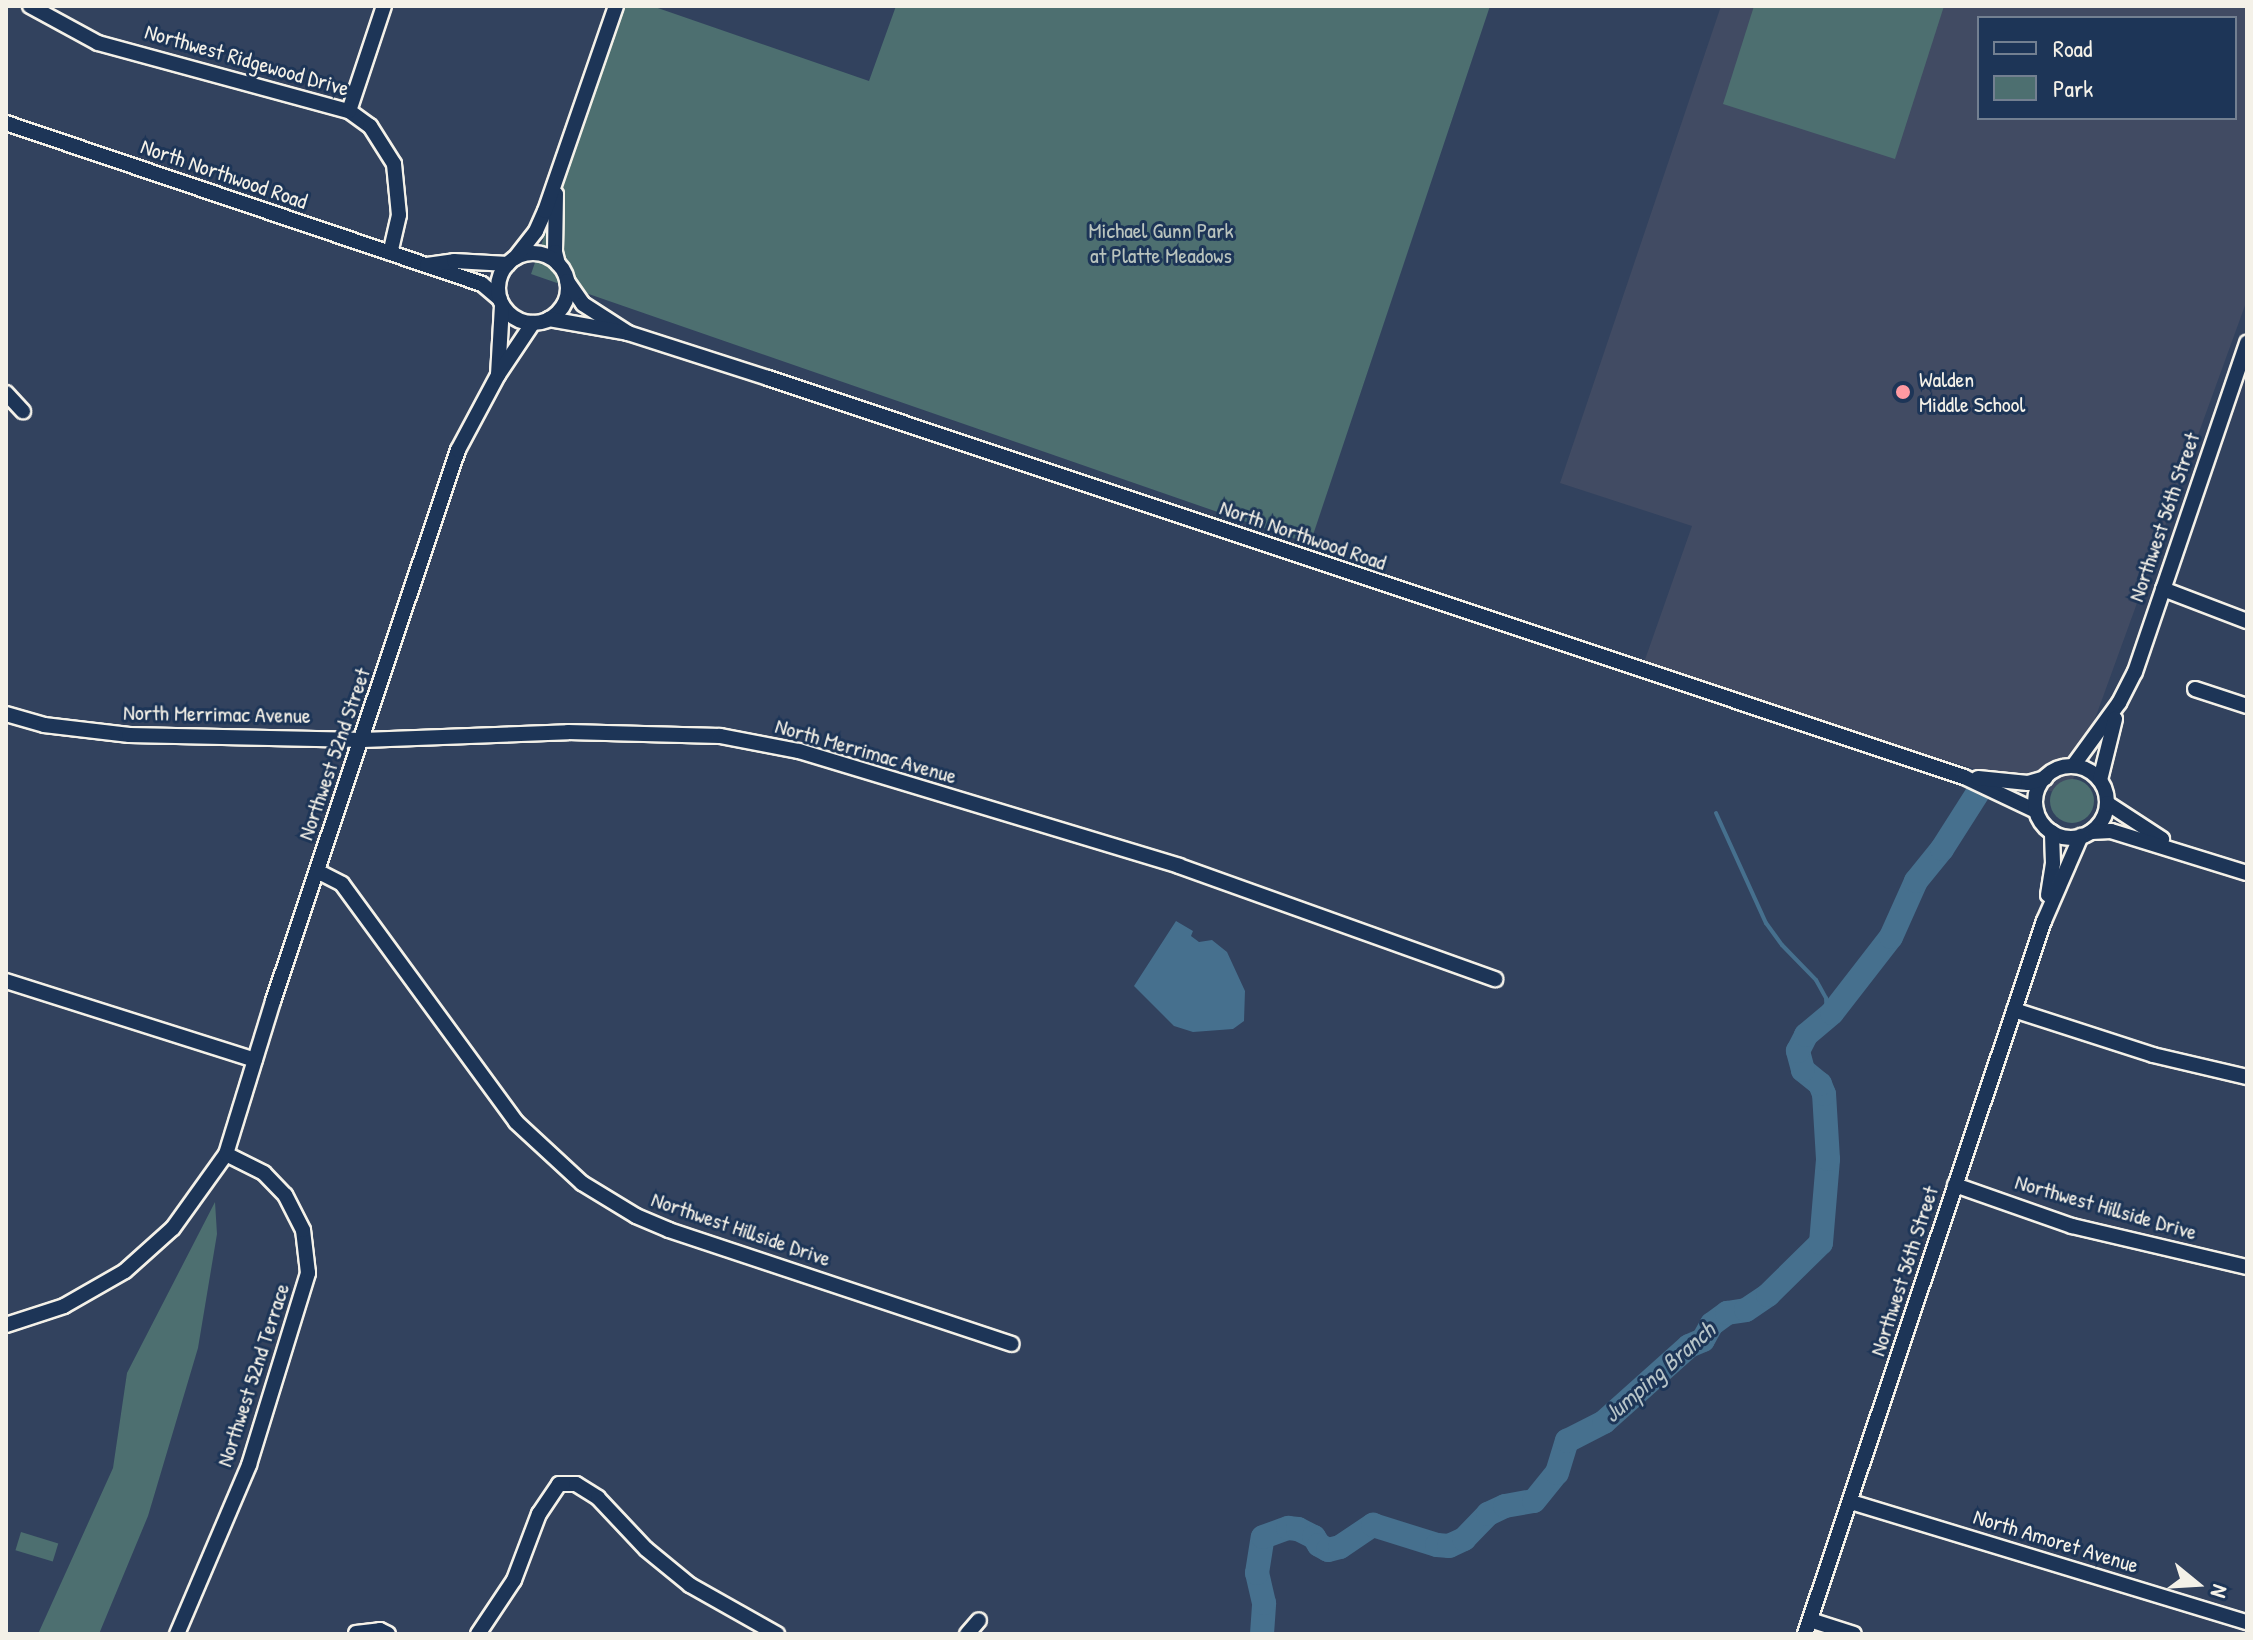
<!DOCTYPE html>
<style>
body{margin:0}
#map{position:relative;width:2253px;height:1640px;overflow:hidden;background:#32425e;font-family:"Patrick Hand",sans-serif}
div>[style]{position:absolute}
.built>*{inset:0;background:#414b63}
.green>*{inset:0;background:#4d6f70;transform-origin:0 0}
.round{border-radius:50%}
.water>*{inset:0;background:#46708e}
.stream>*{height:4px;margin:-2px;padding:0 2px;transform-origin:2px;border-radius:2px;background:#46708e}
.river>*{height:24px;margin:-12px;padding:0 12px;transform-origin:12px;border-radius:12px;background:#46708e}
.roads{filter:drop-shadow(2px 0 #f4f1e8) drop-shadow(-2px 0 #f4f1e8) drop-shadow(0 2px #f4f1e8) drop-shadow(0 -2px #f4f1e8)}
.minor>*{height:14px;margin:-7px;padding:0 7px;transform-origin:7px;border-radius:7px;background:#1d3557}
.minor>.ring{margin:-7px;padding:0;box-sizing:content-box;background:none;border:14px solid #1d3557;border-radius:50%}
.dots>*{width:22px;height:22px;translate:-50% -50%;box-sizing:border-box;border:4px solid #1d3557;border-radius:50%}
span{translate:-50% -50%;white-space:nowrap;text-align:center;line-height:1.15;-webkit-text-stroke:6px #1d3557;paint-order:stroke}
.street-label{font-size:22px;color:#f4f1e8}
.park-label{font-size:22px;color:#bac4be}
.poi-label{font-size:22px;color:#f4f1e8}
.left{translate:0 -50%;text-align:left}
.water-label{font-size:24px;color:#b7c4c8;font-style:italic}
.frame{position:absolute;inset:0;border:8px solid #f4f1e8;pointer-events:none}
.legend{position:absolute;left:1977px;top:16px;width:260px;height:104px;box-sizing:border-box;background:#1d3557;border:2px solid #738091;margin:0;padding:10px 14px;list-style:none;font-size:24px;color:#f4f1e8}
.legend li{display:flex;align-items:center;gap:16px;height:40px}
.legend b{width:40px;border:2px solid #738091}
.north{position:absolute;left:2157px;top:1544px;width:80px;height:80px;-webkit-text-stroke:6px #1d3557;paint-order:stroke;rotate:108deg;font-size:22px;font-weight:700;line-height:32px;text-align:center;color:#f4f1e8}
.north::after{content:'';display:block;margin:auto;width:28px;height:36px;background:#f4f1e8;clip-path:polygon(50% 0,100% 100%,50% 72%,0 100%)}
</style>
<div id="map">
<div class="built">
<i style="clip-path:polygon(evenodd,1721px 6px,2247px 6px,2247px 300px,2067px 796px,1641px 671px,1692px 526px,1560px 483px,1721px 6px,1979px 18px,2235px 18px,2235px 118px,1979px 118px,1979px 18px)"></i>
</div>
<div class="green">
<i style="clip-path:polygon(625px 6px,652px 6px,869px 81px,896px 6px,1490px 6px,1310px 544px,531px 274px)"></i>
<i style="clip-path:polygon(1754px 6px,1944px 6px,1895px 159px,1723px 104px)"></i>
<i class="round" style="left:2050px;top:779px;width:44px;height:44px"></i>
<i style="clip-path:polygon(215px 1202px,217px 1234px,198px 1348px,148px 1516px,99px 1634px,38px 1634px,113px 1468px,127px 1373px)"></i>
<i style="left:21px;top:1532px;width:39px;height:19px;rotate:17deg"></i>
</div>
<div class="water">
<i style="clip-path:polygon(1176px 921px,1193px 931px,1191px 936px,1199px 942px,1212px 940px,1227px 952px,1245px 991px,1244px 1021px,1233px 1029px,1193px 1032px,1174px 1026px,1134px 986px)"></i>
</div>
<div class="stream">
<i style="left:1716px;top:813px;width:121px;rotate:65.6deg"></i>
<i style="left:1766px;top:923px;width:27px;rotate:54deg"></i>
<i style="left:1782px;top:945px;width:49px;rotate:45.8deg"></i>
<i style="left:1816px;top:980px;width:21px;rotate:61deg"></i>
<i style="left:1826px;top:998px;width:18px;rotate:87deg"></i>
</div>
<div class="river">
<i style="left:1262px;top:1634px;width:31px;rotate:-86deg"></i>
<i style="left:1264px;top:1603px;width:31px;rotate:-103deg"></i>
<i style="left:1257px;top:1573px;width:36px;rotate:-81deg"></i>
<i style="left:1263px;top:1537px;width:27px;rotate:-20deg"></i>
<i style="left:1288px;top:1528px;width:10px;rotate:6deg"></i>
<i style="left:1298px;top:1529px;width:18px;rotate:27deg"></i>
<i style="left:1314px;top:1537px;width:9px;rotate:58deg"></i>
<i style="left:1319px;top:1545px;width:10px;rotate:29deg"></i>
<i style="left:1328px;top:1550px;width:12px;rotate:-14deg"></i>
<i style="left:1340px;top:1547px;width:40px;rotate:-34deg"></i>
<i style="left:1373px;top:1525px;width:67px;rotate:17.4deg"></i>
<i style="left:1437px;top:1545px;width:12px;rotate:5deg"></i>
<i style="left:1449px;top:1546px;width:17px;rotate:-25deg"></i>
<i style="left:1464px;top:1539px;width:35px;rotate:-46deg"></i>
<i style="left:1488px;top:1514px;width:19px;rotate:-25deg"></i>
<i style="left:1505px;top:1506px;width:29px;rotate:-10deg"></i>
<i style="left:1534px;top:1501px;width:36px;rotate:-51deg"></i>
<i style="left:1557px;top:1473px;width:34px;rotate:-73deg"></i>
<i style="left:1567px;top:1441px;width:42px;rotate:-27.2deg"></i>
<i style="left:1604px;top:1422px;width:114px;rotate:-41.8deg"></i>
<i style="left:1689px;top:1346px;width:15px;rotate:-23deg"></i>
<i style="left:1703px;top:1340px;width:18px;rotate:-61deg"></i>
<i style="left:1712px;top:1324px;width:19px;rotate:-36deg"></i>
<i style="left:1727px;top:1313px;width:19px;rotate:-9deg"></i>
<i style="left:1746px;top:1310px;width:27px;rotate:-34deg"></i>
<i style="left:1768px;top:1295px;width:74px;rotate:-44.5deg"></i>
<i style="left:1821px;top:1243px;width:84px;rotate:-85.2deg"></i>
<i style="left:1828px;top:1159px;width:65px;rotate:-93.5deg"></i>
<i style="left:1824px;top:1094px;width:11px;rotate:-112deg"></i>
<i style="left:1820px;top:1084px;width:22px;rotate:-141deg"></i>
<i style="left:1803px;top:1070px;width:20px;rotate:-105deg"></i>
<i style="left:1798px;top:1051px;width:18px;rotate:-63deg"></i>
<i style="left:1806px;top:1035px;width:34px;rotate:-40deg"></i>
<i style="left:1832px;top:1013px;width:96px;rotate:-52.2deg"></i>
<i style="left:1891px;top:937px;width:61px;rotate:-65.9deg"></i>
<i style="left:1916px;top:881px;width:41px;rotate:-50.9deg"></i>
<i style="left:1942px;top:849px;width:69px;rotate:-57.5deg"></i>
</div>
<div class="roads">
<div class="minor">
<i style="left:30px;top:6px;width:77px;rotate:28.6deg"></i>
<i style="left:98px;top:43px;width:260px;rotate:15.2deg"></i>
<i style="left:349px;top:111px;width:26px;rotate:36deg"></i>
<i style="left:370px;top:126px;width:45px;rotate:57.7deg"></i>
<i style="left:394px;top:164px;width:51px;rotate:84.4deg"></i>
<i style="left:399px;top:215px;width:39px;rotate:103deg"></i>
<i style="left:349px;top:111px;width:111px;rotate:-71.6deg"></i>
<i style="left:6px;top:123px;width:502px;rotate:18.69deg"></i>
<i style="left:482px;top:284px;width:23px;rotate:40deg"></i>
<i style="left:556px;top:194px;width:58px;rotate:91deg"></i>
<i style="left:555px;top:252px;width:12px;rotate:76deg"></i>
<i class="ring" style="left:498px;top:253px;width:56px;height:56px"></i>
<i style="left:515px;top:258px;width:34px;rotate:-52deg"></i>
<i style="left:536px;top:231px;width:22px;rotate:-66deg"></i>
<i style="left:545px;top:211px;width:217px;rotate:-70.9deg"></i>
<i style="left:427px;top:265px;width:27px;rotate:-8deg"></i>
<i style="left:454px;top:261px;width:54px;rotate:3.2deg"></i>
<i style="left:567px;top:281px;width:28px;rotate:55deg"></i>
<i style="left:583px;top:304px;width:54px;rotate:32.8deg"></i>
<i style="left:549px;top:319px;width:80px;rotate:10deg"></i>
<i style="left:628px;top:333px;width:147px;rotate:17.8deg"></i>
<i style="left:768px;top:378px;width:1261px;rotate:18.45deg"></i>
<i style="left:1964px;top:777px;width:80px;rotate:25.3deg"></i>
<i style="left:498px;top:375px;width:70px;rotate:-86.7deg"></i>
<i style="left:6px;top:393px;width:25px;rotate:47deg"></i>
<i style="left:2163px;top:589px;width:90px;rotate:20.9deg"></i>
<i style="left:2195px;top:689px;width:55px;rotate:18.1deg"></i>
<i style="left:6px;top:714px;width:40px;rotate:16deg"></i>
<i style="left:44px;top:725px;width:86px;rotate:6.7deg"></i>
<i style="left:129px;top:735px;width:234px;rotate:1.2deg"></i>
<i style="left:363px;top:740px;width:205px;rotate:-2.2deg"></i>
<i style="left:568px;top:732px;width:152px;rotate:1.5deg"></i>
<i style="left:720px;top:736px;width:80px;rotate:10.8deg"></i>
<i style="left:799px;top:751px;width:397px;rotate:16.8deg"></i>
<i style="left:1179px;top:866px;width:336px;rotate:19.7deg"></i>
<i style="left:2073px;top:766px;width:78px;rotate:-53.9deg"></i>
<i style="left:2119px;top:703px;width:35px;rotate:-63deg"></i>
<i style="left:2135px;top:672px;width:348px;rotate:-71.2deg"></i>
<i class="ring" style="left:2035px;top:766px;width:58px;height:58px"></i>
<i style="left:1978px;top:778px;width:50px;rotate:5.7deg"></i>
<i style="left:2028px;top:783px;width:18px;rotate:-16deg"></i>
<i style="left:2100px;top:780px;width:63px;rotate:-76.2deg"></i>
<i style="left:2107px;top:803px;width:66px;rotate:33.2deg"></i>
<i style="left:2091px;top:832px;width:20px;rotate:-3deg"></i>
<i style="left:2111px;top:831px;width:142px;rotate:17.2deg"></i>
<i style="left:317px;top:871px;width:28px;rotate:27deg"></i>
<i style="left:342px;top:884px;width:295px;rotate:53.8deg"></i>
<i style="left:516px;top:1122px;width:90px;rotate:42.7deg"></i>
<i style="left:582px;top:1183px;width:63px;rotate:31.4deg"></i>
<i style="left:636px;top:1216px;width:36px;rotate:23deg"></i>
<i style="left:669px;top:1230px;width:361px;rotate:18.4deg"></i>
<i style="left:2048px;top:895px;width:32px;rotate:-81deg"></i>
<i style="left:2053px;top:863px;width:31px;rotate:-92deg"></i>
<i style="left:6px;top:981px;width:261px;rotate:17.6deg"></i>
<i style="left:2014px;top:1010px;width:146px;rotate:17.9deg"></i>
<i style="left:2153px;top:1055px;width:97px;rotate:13.2deg"></i>
<i style="left:1955px;top:1185px;width:124px;rotate:19.3deg"></i>
<i style="left:2072px;top:1226px;width:180px;rotate:13.2deg"></i>
<i style="left:6px;top:1325px;width:61px;rotate:-18.1deg"></i>
<i style="left:64px;top:1306px;width:70px;rotate:-29.8deg"></i>
<i style="left:125px;top:1271px;width:64px;rotate:-41.9deg"></i>
<i style="left:173px;top:1228px;width:91px;rotate:-54.4deg"></i>
<i style="left:226px;top:1154px;width:160px;rotate:-72.9deg"></i>
<i style="left:273px;top:1001px;width:581px;rotate:-71.44deg"></i>
<i style="left:458px;top:450px;width:85px;rotate:-61.9deg"></i>
<i style="left:498px;top:375px;width:63px;rotate:-56.1deg"></i>
<i style="left:1851px;top:1502px;width:414px;rotate:16.9deg"></i>
<i style="left:1810px;top:1620px;width:46px;rotate:17.7deg"></i>
<i style="left:356px;top:1633px;width:24px;rotate:-7deg"></i>
<i style="left:380px;top:1630px;width:9px;rotate:27deg"></i>
<i style="left:177px;top:1634px;width:184px;rotate:-66.9deg"></i>
<i style="left:249px;top:1465px;width:201px;rotate:-72.9deg"></i>
<i style="left:308px;top:1273px;width:43px;rotate:-96.6deg"></i>
<i style="left:303px;top:1230px;width:39px;rotate:-117deg"></i>
<i style="left:285px;top:1195px;width:30px;rotate:-134deg"></i>
<i style="left:264px;top:1173px;width:42px;rotate:-153.4deg"></i>
<i style="left:478px;top:1634px;width:65px;rotate:-56.3deg"></i>
<i style="left:514px;top:1580px;width:71px;rotate:-69.3deg"></i>
<i style="left:539px;top:1514px;width:36px;rotate:-56deg"></i>
<i style="left:559px;top:1484px;width:17px"></i>
<i style="left:576px;top:1484px;width:26px;rotate:32deg"></i>
<i style="left:598px;top:1498px;width:70px;rotate:46.7deg"></i>
<i style="left:646px;top:1549px;width:57px;rotate:39.3deg"></i>
<i style="left:690px;top:1585px;width:100px;rotate:29.4deg"></i>
<i style="left:967px;top:1634px;width:18px;rotate:-49deg"></i>
<i style="left:1805px;top:1634px;width:752px;rotate:-71.47deg"></i>
<i style="left:2044px;top:921px;width:93px;rotate:-66.5deg"></i>
</div>
</div>
<div class="dots">
<i style="left:1903px;top:392px;background:#ff9aa2"></i>
</div>
<div class="street-label">
<span style="left:247px;top:60px;rotate:16deg">Northwest Ridgewood Drive</span>
<span style="left:224px;top:174px;rotate:19deg">North Northwood Road</span>
<span style="left:2164px;top:517px;rotate:-71deg">Northwest 56th Street</span>
<span style="left:1303px;top:535px;rotate:19deg">North Northwood Road</span>
<span style="left:217px;top:714px;rotate:1deg">North Merrimac Avenue</span>
<span style="left:866px;top:751px;rotate:16deg">North Merrimac Avenue</span>
<span style="left:334px;top:754px;rotate:-71deg">Northwest 52nd Street</span>
<span style="left:2106px;top:1207px;rotate:16deg">Northwest Hillside Drive</span>
<span style="left:741px;top:1229px;rotate:19deg">Northwest Hillside Drive</span>
<span style="left:1904px;top:1271px;rotate:-72deg">Northwest 56th Street</span>
<span style="left:253px;top:1375px;rotate:-72deg">Northwest 52nd Terrace</span>
<span style="left:2056px;top:1541px;rotate:17deg">North Amoret Avenue</span>
</div>
<div class="park-label">
<span style="left:1161px;top:243px">Michael Gunn Park<br>at Platte Meadows</span>
</div>
<div class="poi-label">
<span class="left" style="left:1919px;top:392px">Walden<br>Middle School</span>
</div>
<div class="water-label">
<span style="left:1659px;top:1372px;rotate:-41deg">Jumping Branch</span>
</div>
<div class="frame"></div>
<ul class="legend">
<li><b style="height:10px;background:#1d3557"></b>Road</li>
<li><b style="height:22px;background:#4d6f70"></b>Park</li>
</ul>
<div class="north">N</div>
</div>
